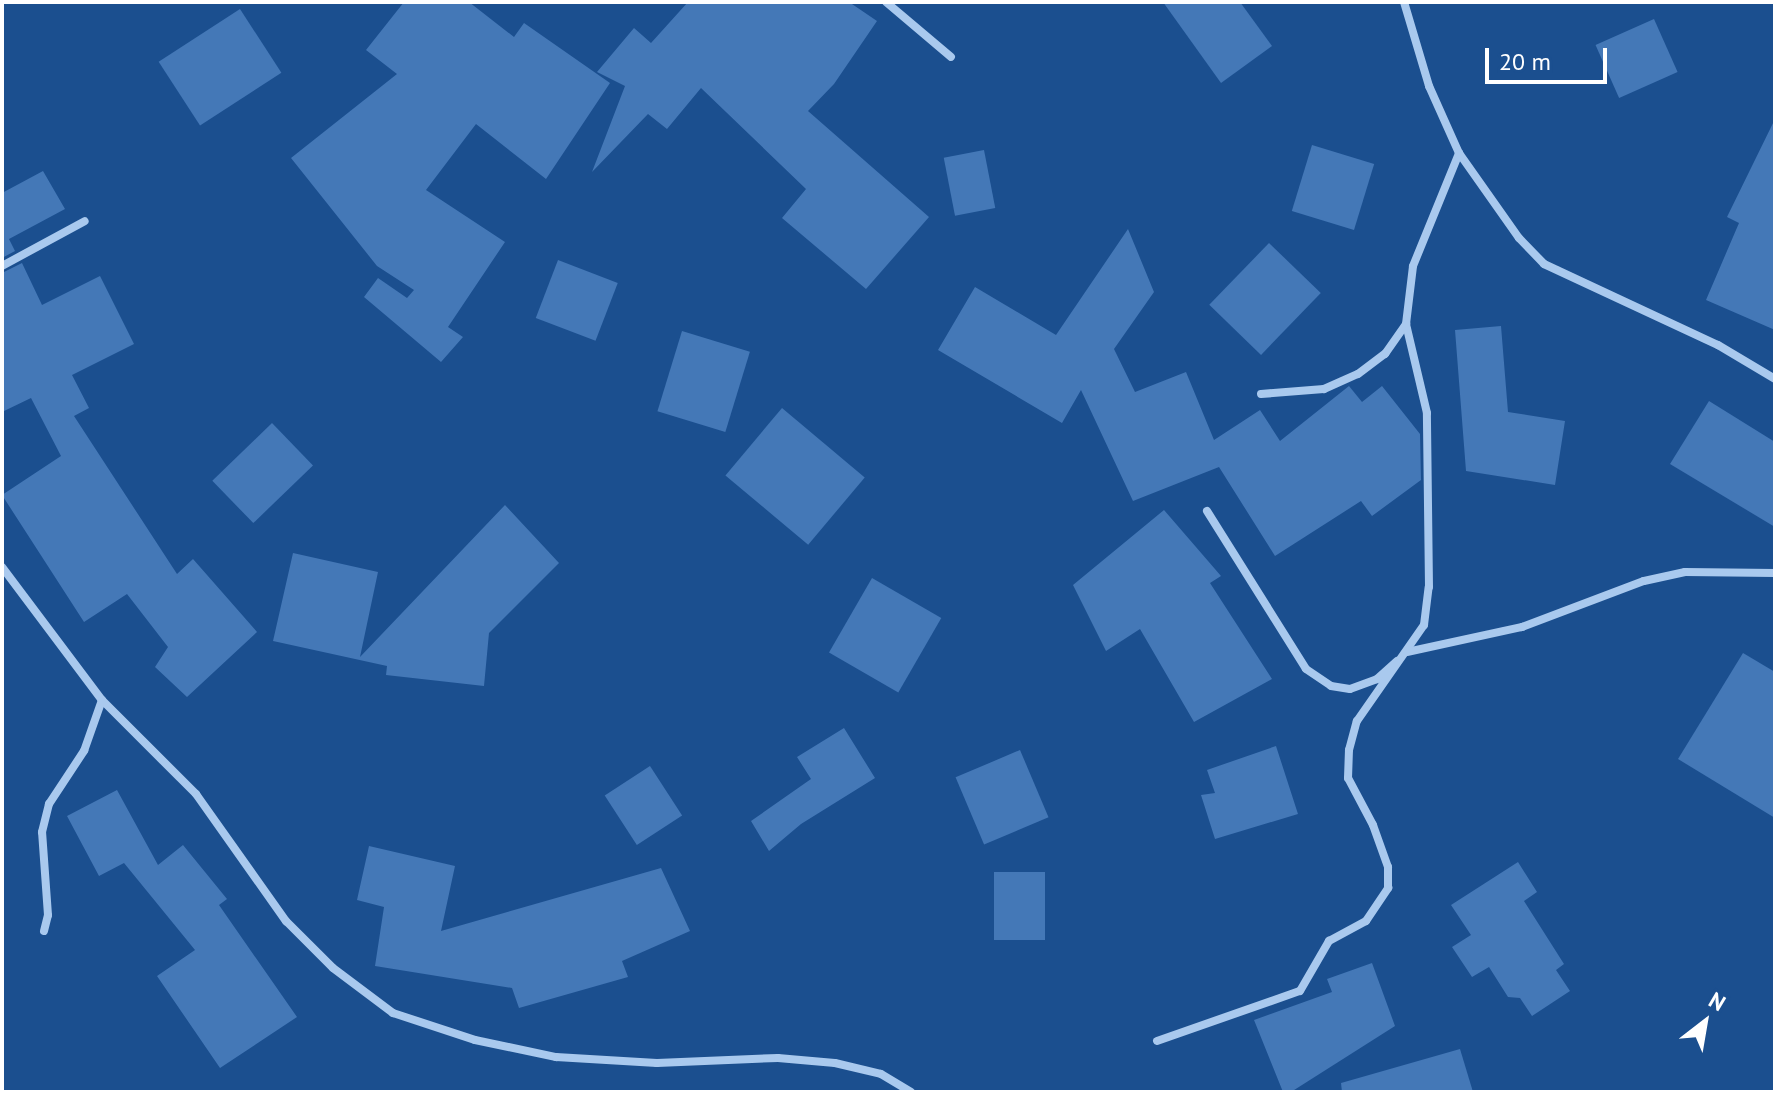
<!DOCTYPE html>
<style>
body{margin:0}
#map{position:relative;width:1777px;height:1094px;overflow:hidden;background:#1b4f8f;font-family:"PT Sans",sans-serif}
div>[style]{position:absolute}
.building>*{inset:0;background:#4478b7;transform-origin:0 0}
.street>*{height:8px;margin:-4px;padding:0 4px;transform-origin:4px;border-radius:4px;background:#a9c9ee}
span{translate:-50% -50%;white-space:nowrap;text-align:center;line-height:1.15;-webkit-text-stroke:6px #1b4f8f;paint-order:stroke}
.frame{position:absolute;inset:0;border:4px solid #fff;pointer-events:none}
.north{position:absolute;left:1665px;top:982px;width:80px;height:80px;-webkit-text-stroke:6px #1b4f8f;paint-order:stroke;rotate:31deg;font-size:22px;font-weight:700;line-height:32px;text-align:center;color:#fff}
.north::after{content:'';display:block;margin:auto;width:28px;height:36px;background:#fff;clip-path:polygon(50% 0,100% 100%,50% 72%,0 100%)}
.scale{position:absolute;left:1485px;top:48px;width:122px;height:36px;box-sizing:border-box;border:4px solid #fff;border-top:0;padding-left:10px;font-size:24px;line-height:28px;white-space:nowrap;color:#fff;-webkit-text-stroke:6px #1b4f8f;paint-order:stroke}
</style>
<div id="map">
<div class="building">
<i style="clip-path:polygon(404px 2px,469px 2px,514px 37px,524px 23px,610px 83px,546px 179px,476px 124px,426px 190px,505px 242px,448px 327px,463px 337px,441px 362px,364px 297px,378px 278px,407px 298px,414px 290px,377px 266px,291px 158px,397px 74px,366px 50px)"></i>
<i style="clip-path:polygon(688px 2px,849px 2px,877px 21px,834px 84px,808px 111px,929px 217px,866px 289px,782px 218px,806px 189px,701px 88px,667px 129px,648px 114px,592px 172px,625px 86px,597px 72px,634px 28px,651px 43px)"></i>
<i style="clip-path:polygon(1163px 2px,1240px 2px,1272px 46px,1221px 83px)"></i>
<i style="left:240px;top:9px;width:76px;height:97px;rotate:57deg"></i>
<i style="left:1654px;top:19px;width:58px;height:64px;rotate:66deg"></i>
<i style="clip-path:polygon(1775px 119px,1775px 330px,1706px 300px,1739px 223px,1727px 217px)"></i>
<i style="left:1312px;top:145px;width:65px;height:69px;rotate:17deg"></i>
<i style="left:984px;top:150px;width:59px;height:41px;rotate:79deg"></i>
<i style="clip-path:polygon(43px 171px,65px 209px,9px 239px,15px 251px,2px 258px,2px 193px)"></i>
<i style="clip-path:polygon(1128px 229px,1154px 292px,1114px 349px,1135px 392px,1186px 372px,1214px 440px,1260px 410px,1280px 441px,1349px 386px,1362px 402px,1382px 386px,1420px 434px,1421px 480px,1372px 516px,1361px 501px,1275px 556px,1219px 467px,1133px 501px,1081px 390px,1062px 423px,938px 350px,975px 287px,1056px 335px)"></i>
<i style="left:1269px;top:243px;width:72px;height:86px;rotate:44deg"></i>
<i style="left:558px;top:260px;width:64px;height:62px;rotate:21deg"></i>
<i style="clip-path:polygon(22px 263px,42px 305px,100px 276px,134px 344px,72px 375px,89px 408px,74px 416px,177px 574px,193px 559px,257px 632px,187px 697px,155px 667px,168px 647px,127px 594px,84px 622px,2px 495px,61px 456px,31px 398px,2px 412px,2px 273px)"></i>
<i style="clip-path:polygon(1501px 326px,1508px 412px,1565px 421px,1555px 485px,1466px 471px,1455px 330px)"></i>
<i style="left:682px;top:331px;width:71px;height:84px;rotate:17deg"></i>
<i style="clip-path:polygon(1709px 401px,1775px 442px,1775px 527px,1670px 464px)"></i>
<i style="left:782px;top:408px;width:108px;height:88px;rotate:40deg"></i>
<i style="left:272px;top:423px;width:59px;height:83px;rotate:46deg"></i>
<i style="clip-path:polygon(505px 505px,559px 563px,489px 633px,484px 686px,386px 675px,387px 666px,273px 641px,293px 553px,378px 572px,360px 657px)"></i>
<i style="clip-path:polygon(1164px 510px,1221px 576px,1210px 583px,1272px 679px,1194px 722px,1140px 629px,1106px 651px,1073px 585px)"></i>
<i style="left:872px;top:578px;width:80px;height:86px;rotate:30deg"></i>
<i style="clip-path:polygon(1743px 653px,1775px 672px,1775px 818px,1678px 759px)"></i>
<i style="clip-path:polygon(844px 728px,875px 778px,801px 824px,769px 851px,751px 821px,811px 779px,797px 757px)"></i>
<i style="clip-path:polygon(1276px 746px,1298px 814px,1215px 839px,1201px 795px,1215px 793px,1207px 770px)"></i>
<i style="left:1020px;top:750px;width:73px;height:70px;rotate:67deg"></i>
<i style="left:650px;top:766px;width:59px;height:54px;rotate:57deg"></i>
<i style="clip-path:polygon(117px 790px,158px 865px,183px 845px,227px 899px,219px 905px,297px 1017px,220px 1068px,157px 976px,195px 950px,124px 863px,99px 876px,67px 816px)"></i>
<i style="clip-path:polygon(369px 846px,455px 866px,441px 931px,661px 868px,690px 931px,622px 961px,628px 977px,519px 1008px,512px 988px,375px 966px,384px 907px,357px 900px)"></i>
<i style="clip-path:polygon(1518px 862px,1537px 892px,1524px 901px,1564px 964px,1556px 970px,1570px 991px,1532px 1016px,1520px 998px,1508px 997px,1489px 967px,1472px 977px,1452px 947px,1471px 935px,1451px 905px)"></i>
<i style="left:994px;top:872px;width:51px;height:68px"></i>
<i style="clip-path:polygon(1372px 963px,1395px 1026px,1291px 1092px,1283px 1092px,1254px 1020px,1332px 992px,1327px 979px)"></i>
<i style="clip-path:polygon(1460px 1049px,1473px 1092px,1342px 1092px,1341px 1083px)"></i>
</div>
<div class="street">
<i style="left:886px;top:2px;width:85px;rotate:40.2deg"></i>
<i style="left:1404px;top:2px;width:88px;rotate:73.4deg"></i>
<i style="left:1429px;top:86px;width:73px;rotate:65.9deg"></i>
<i style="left:1459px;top:153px;width:104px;rotate:54.8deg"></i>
<i style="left:1519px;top:238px;width:36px;rotate:46deg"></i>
<i style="left:1544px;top:264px;width:192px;rotate:25deg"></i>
<i style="left:1718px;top:345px;width:66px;rotate:30.8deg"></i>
<i style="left:2px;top:266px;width:94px;rotate:-28.5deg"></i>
<i style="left:1261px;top:394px;width:63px;rotate:-4.5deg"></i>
<i style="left:1324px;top:389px;width:37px;rotate:-24deg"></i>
<i style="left:1358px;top:374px;width:34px;rotate:-37deg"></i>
<i style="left:1385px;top:354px;width:37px;rotate:-55deg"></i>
<i style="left:1207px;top:511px;width:186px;rotate:57.9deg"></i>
<i style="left:1306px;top:669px;width:30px;rotate:34deg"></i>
<i style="left:1331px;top:686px;width:19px;rotate:9deg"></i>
<i style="left:1350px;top:689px;width:29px;rotate:-20deg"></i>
<i style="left:1377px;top:679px;width:27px;rotate:-42deg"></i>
<i style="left:2px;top:567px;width:166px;rotate:53.1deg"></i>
<i style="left:102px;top:700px;width:133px;rotate:45deg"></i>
<i style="left:196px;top:794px;width:156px;rotate:54.7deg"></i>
<i style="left:286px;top:921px;width:66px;rotate:45deg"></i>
<i style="left:333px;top:968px;width:75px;rotate:36.9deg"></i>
<i style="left:393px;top:1013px;width:86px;rotate:18.2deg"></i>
<i style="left:475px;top:1040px;width:83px;rotate:11.9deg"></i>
<i style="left:556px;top:1057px;width:101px;rotate:3.4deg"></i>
<i style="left:657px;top:1063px;width:121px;rotate:-2.4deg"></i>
<i style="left:778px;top:1058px;width:57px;rotate:5deg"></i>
<i style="left:835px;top:1063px;width:47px;rotate:13.4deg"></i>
<i style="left:881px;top:1074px;width:35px;rotate:31deg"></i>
<i style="left:1407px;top:652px;width:118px;rotate:-12.3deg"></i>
<i style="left:1522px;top:627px;width:130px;rotate:-20.7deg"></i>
<i style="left:1644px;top:581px;width:42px;rotate:-12.4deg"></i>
<i style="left:1685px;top:572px;width:90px;rotate:0.6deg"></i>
<i style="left:44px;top:931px;width:16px;rotate:-76deg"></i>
<i style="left:48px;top:915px;width:83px;rotate:-94.1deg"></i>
<i style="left:42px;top:832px;width:29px;rotate:-76deg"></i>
<i style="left:49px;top:804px;width:64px;rotate:-56.6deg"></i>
<i style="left:84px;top:751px;width:54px;rotate:-70.6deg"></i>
<i style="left:1157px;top:1041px;width:151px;rotate:-19.3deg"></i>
<i style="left:1300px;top:991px;width:58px;rotate:-59.9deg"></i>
<i style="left:1329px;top:941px;width:42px;rotate:-28.4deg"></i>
<i style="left:1366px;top:921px;width:40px;rotate:-56deg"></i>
<i style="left:1388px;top:888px;width:21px;rotate:-90deg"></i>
<i style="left:1388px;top:867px;width:45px;rotate:-109.7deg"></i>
<i style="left:1373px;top:825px;width:53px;rotate:-118deg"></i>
<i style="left:1348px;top:778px;width:28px;rotate:-88deg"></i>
<i style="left:1349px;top:750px;width:30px;rotate:-75deg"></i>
<i style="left:1357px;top:721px;width:117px;rotate:-55.1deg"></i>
<i style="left:1424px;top:625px;width:38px;rotate:-83deg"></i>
<i style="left:1429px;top:587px;width:174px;rotate:-90.7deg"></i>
<i style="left:1427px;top:413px;width:91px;rotate:-103.3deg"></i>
<i style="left:1406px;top:324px;width:58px;rotate:-83.1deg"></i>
<i style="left:1413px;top:266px;width:122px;rotate:-67.8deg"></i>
</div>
<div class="frame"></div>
<div class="north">N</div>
<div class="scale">20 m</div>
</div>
